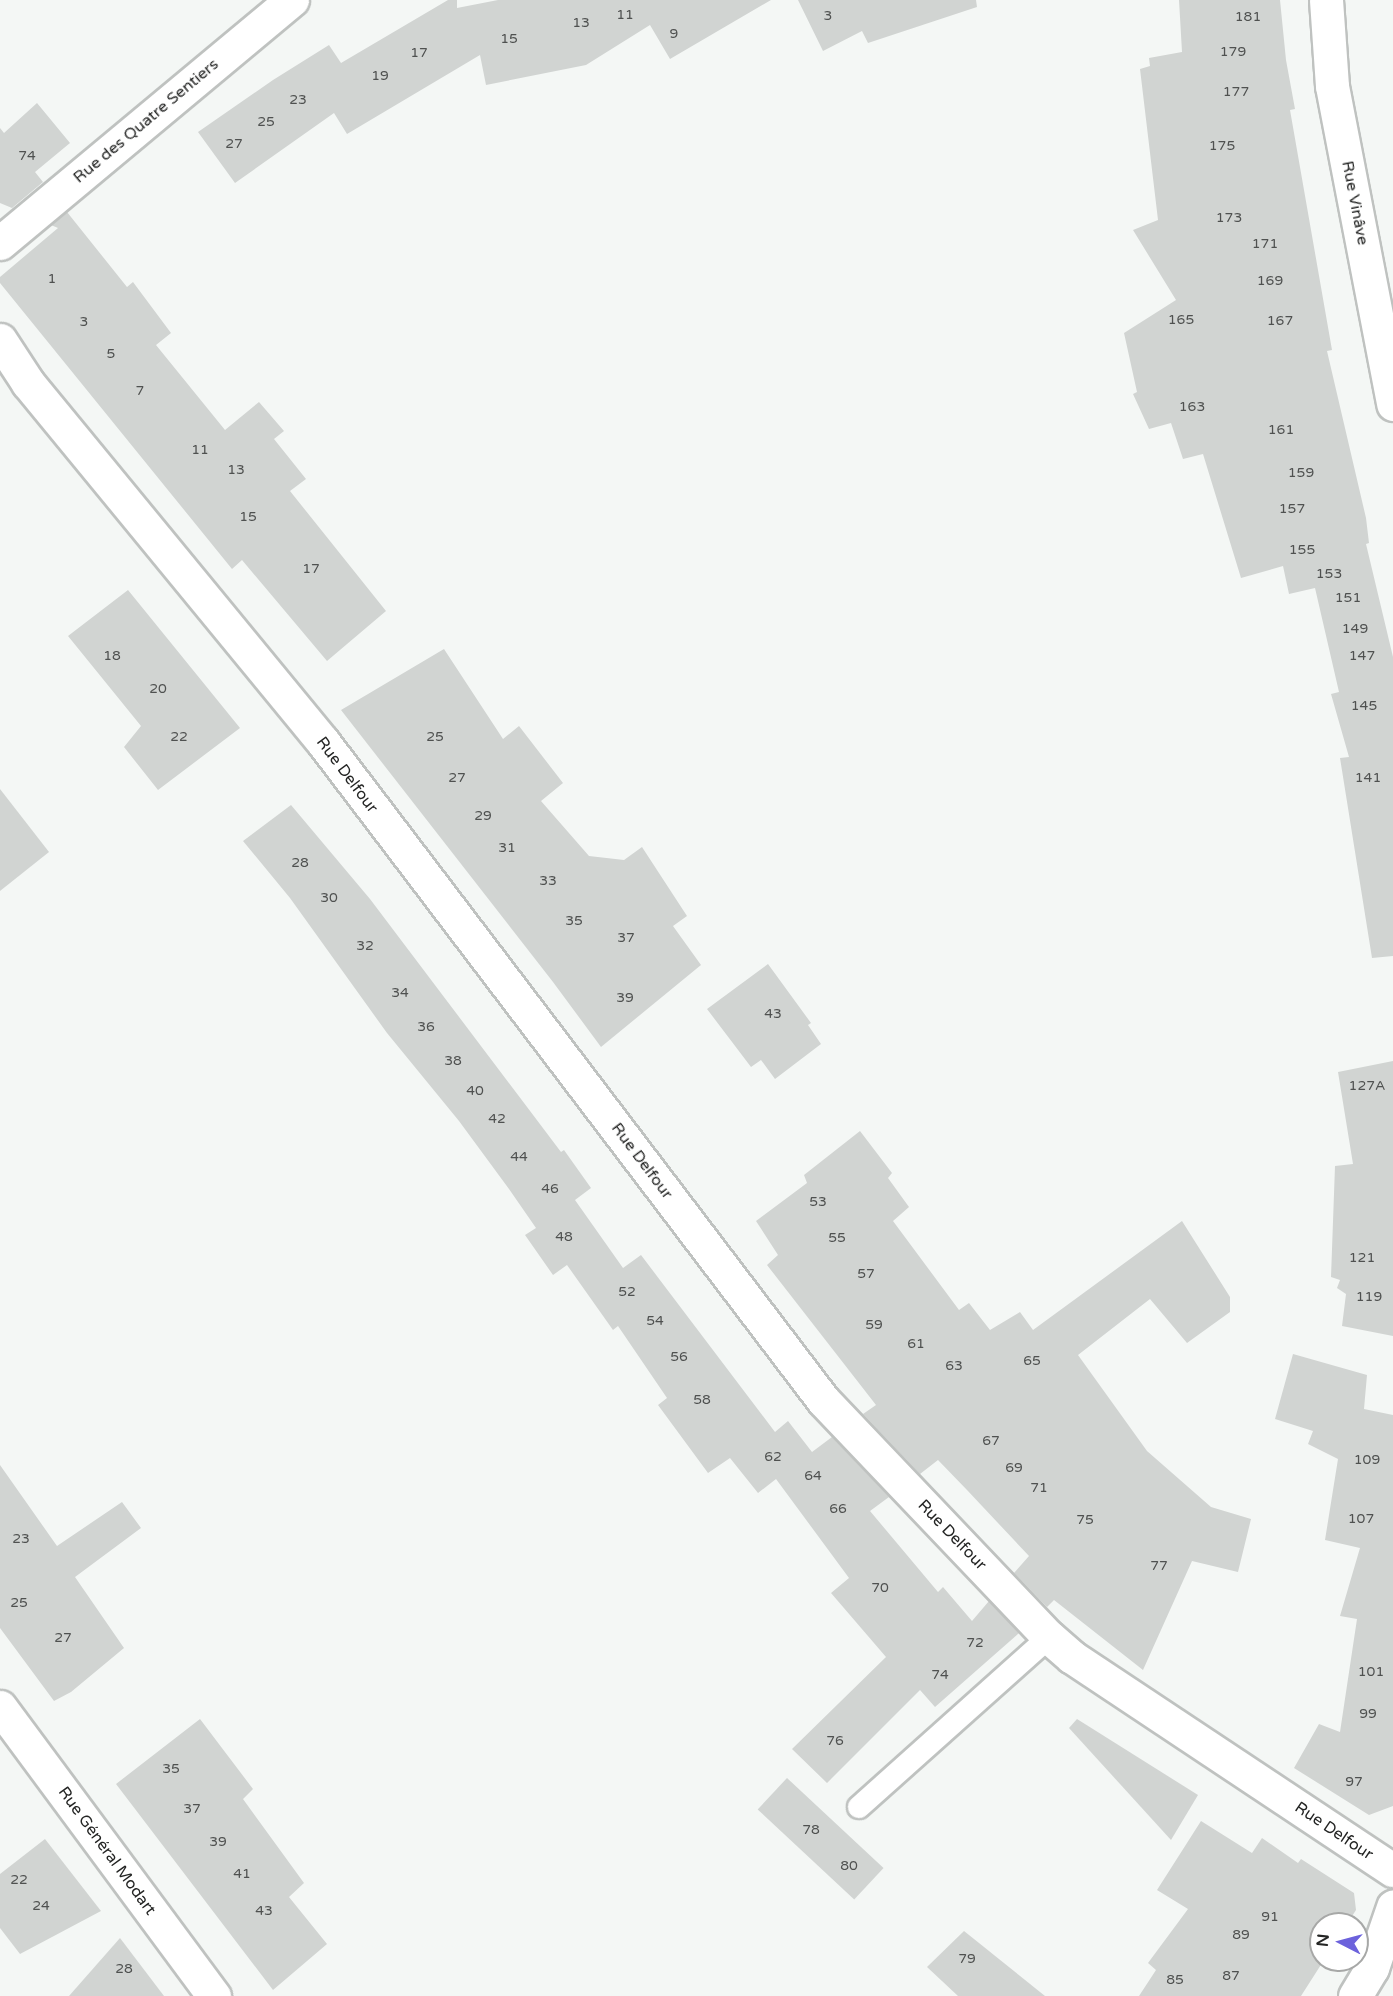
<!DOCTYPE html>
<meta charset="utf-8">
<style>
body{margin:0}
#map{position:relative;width:1393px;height:1996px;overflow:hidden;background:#f4f7f5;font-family:"Varela Round",sans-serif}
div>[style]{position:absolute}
.building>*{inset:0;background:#d1d4d2;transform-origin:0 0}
.roads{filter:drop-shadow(2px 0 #bfc2c0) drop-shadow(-2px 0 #bfc2c0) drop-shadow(0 2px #bfc2c0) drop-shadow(0 -2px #bfc2c0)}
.lane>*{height:22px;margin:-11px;padding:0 11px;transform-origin:11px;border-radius:11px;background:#fff}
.street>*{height:33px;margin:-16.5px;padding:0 16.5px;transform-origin:16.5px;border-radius:16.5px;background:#fff}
span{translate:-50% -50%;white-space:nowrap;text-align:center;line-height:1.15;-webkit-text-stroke:5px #fff;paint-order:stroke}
.number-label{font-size:14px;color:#4f5150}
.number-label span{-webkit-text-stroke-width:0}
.street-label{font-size:16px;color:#242524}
.north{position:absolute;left:1309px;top:1912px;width:60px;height:60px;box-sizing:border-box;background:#fff;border:2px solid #a7a8a7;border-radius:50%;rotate:276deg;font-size:16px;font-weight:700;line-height:24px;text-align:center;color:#242524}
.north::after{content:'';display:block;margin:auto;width:21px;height:27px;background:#6c62dc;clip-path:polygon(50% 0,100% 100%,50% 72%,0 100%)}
</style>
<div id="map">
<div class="building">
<i style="clip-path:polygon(448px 0,457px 0,457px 8px,498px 0,771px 0,670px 59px,650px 25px,586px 65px,486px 85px,480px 55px,347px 134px,334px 113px,235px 183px,198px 132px,273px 80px,329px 45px,341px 63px)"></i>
<i style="clip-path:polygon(798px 0,976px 0,977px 7px,868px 43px,862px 31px,823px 51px)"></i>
<i style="clip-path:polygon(1179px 0,1280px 0,1286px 60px,1295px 109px,1290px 110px,1332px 350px,1327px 351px,1366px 518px,1369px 543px,1366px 544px,1393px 657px,1393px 956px,1372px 958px,1340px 758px,1349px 757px,1331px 694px,1339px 692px,1315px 588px,1289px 594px,1283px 566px,1241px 578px,1203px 454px,1183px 459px,1171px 423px,1149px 429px,1133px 394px,1137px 392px,1124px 333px,1176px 300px,1133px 230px,1158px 220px,1140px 69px,1150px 66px,1149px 58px,1182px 52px)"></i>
<i style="clip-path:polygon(37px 103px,70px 143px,35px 172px,43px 182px,12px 208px,0 203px,0 128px,4px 133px)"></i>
<i style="clip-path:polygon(67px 212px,127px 287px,133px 282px,171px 333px,156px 345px,225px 430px,259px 402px,284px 431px,274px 439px,306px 479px,290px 491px,386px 611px,327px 661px,242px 560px,232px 569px,0 283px,0 277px,58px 228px,51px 225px)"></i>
<i style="clip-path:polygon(128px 590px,240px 728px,158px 790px,124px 747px,141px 726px,68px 636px)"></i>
<i style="clip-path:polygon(444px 649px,503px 739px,519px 726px,563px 783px,541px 801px,589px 856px,624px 860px,642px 847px,687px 916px,673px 926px,701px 965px,601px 1047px,553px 982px,341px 710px)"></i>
<i style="clip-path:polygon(0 789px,49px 852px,0 891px)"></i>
<i style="clip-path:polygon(291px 805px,370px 899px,561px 1152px,564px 1150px,591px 1188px,575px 1200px,623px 1268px,641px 1255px,775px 1432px,788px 1421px,812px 1452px,832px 1437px,889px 1497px,870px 1511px,938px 1592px,943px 1587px,972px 1621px,989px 1601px,1019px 1633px,935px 1707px,920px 1690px,827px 1783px,792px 1749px,886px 1657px,831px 1593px,849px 1578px,776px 1479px,758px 1493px,730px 1458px,708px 1473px,658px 1405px,667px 1398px,618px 1326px,613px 1330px,567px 1265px,553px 1275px,525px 1235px,536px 1228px,509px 1189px,459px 1121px,387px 1033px,290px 898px,243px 841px)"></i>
<i style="clip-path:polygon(768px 964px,811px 1023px,808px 1025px,821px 1044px,775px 1079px,761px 1060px,751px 1067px,707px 1009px)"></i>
<i style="clip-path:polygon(1393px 1061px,1393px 1336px,1342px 1326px,1346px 1294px,1337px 1288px,1340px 1280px,1331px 1277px,1335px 1166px,1353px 1164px,1338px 1072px)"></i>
<i style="clip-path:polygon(860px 1131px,892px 1173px,888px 1178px,909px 1207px,893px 1221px,959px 1310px,969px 1303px,990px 1330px,1020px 1312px,1033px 1330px,1182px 1221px,1230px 1297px,1230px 1312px,1187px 1343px,1150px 1299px,1078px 1355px,1147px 1451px,1211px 1507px,1251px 1519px,1238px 1572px,1192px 1561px,1143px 1670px,1054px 1600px,1047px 1607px,1014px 1573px,1029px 1556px,967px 1490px,938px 1460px,920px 1474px,863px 1414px,876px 1405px,767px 1265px,778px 1255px,756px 1221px,807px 1183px,804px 1175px)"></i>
<i style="clip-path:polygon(1293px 1354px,1367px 1375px,1364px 1409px,1393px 1415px,1393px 1806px,1369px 1815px,1294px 1768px,1319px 1724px,1340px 1732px,1357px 1619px,1340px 1616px,1360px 1548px,1325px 1540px,1338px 1459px,1308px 1444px,1313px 1431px,1275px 1419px)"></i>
<i style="clip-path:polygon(0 1465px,57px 1546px,122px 1502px,141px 1528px,75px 1577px,124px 1648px,71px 1692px,54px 1701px,0 1628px)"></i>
<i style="clip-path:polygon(200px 1719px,253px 1789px,243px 1799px,304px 1883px,289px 1897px,327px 1944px,273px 1990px,116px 1784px)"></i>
<i style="clip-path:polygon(1077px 1719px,1198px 1795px,1171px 1840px,1069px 1728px)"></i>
<i style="left:787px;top:1778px;width:132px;height:43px;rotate:43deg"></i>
<i style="clip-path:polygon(1201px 1821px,1252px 1853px,1262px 1838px,1298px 1863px,1301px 1859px,1354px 1893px,1356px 1910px,1347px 1924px,1321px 1924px,1321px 1960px,1324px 1960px,1301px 1996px,1139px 1996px,1156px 1970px,1148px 1963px,1188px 1909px,1157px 1890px)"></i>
<i style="clip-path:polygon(45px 1839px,101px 1911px,20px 1954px,0 1928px,0 1874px)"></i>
<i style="clip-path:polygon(964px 1931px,1045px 1996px,958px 1996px,927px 1967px)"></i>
<i style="clip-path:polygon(120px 1938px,164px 1996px,69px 1996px)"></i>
</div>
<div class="roads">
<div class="lane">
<i style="left:859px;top:1807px;width:255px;rotate:-41.8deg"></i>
</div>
<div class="street">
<i style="left:1326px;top:0;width:86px;rotate:86deg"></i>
<i style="left:1332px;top:86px;width:324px;rotate:79.1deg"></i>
<i style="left:0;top:243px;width:380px;rotate:-39.8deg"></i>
<i style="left:0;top:340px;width:51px;rotate:56.9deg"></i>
<i style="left:28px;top:383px;width:465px;rotate:50.6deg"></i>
<i style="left:323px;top:742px;width:826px;rotate:52.77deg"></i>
<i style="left:823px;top:1400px;width:327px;rotate:46.4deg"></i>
<i style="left:1049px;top:1637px;width:30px;rotate:41deg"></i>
<i style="left:1072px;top:1657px;width:385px;rotate:33.6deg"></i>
<i style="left:0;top:1707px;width:360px;rotate:53.5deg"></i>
<i style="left:1355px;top:1996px;width:33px;rotate:-59deg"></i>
<i style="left:1372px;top:1968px;width:65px;rotate:-71deg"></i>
</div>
</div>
<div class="number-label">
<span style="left:625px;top:15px">11</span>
<span style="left:828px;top:16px">3</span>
<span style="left:1248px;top:17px">181</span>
<span style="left:581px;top:23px">13</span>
<span style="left:674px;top:34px">9</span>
<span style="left:509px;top:39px">15</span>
<span style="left:1233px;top:52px">179</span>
<span style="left:419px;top:53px">17</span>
<span style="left:380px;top:76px">19</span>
<span style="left:1236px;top:92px">177</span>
<span style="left:298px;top:100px">23</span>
<span style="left:266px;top:122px">25</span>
<span style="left:234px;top:144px">27</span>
<span style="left:1222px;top:146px">175</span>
<span style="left:27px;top:156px">74</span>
<span style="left:1229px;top:218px">173</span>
<span style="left:1265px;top:244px">171</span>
<span style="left:52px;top:279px">1</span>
<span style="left:1270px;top:281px">169</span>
<span style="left:1181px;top:320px">165</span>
<span style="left:1280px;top:321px">167</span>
<span style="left:84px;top:322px">3</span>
<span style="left:111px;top:354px">5</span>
<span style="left:140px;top:391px">7</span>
<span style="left:1192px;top:407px">163</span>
<span style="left:1281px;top:430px">161</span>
<span style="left:200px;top:450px">11</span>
<span style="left:236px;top:470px">13</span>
<span style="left:1301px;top:473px">159</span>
<span style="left:1292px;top:509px">157</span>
<span style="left:248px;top:517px">15</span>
<span style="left:1302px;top:550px">155</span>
<span style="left:311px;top:569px">17</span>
<span style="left:1329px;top:574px">153</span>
<span style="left:1348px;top:598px">151</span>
<span style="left:1355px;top:629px">149</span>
<span style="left:112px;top:656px">18</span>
<span style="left:1362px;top:656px">147</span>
<span style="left:158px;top:689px">20</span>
<span style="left:1364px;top:706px">145</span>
<span style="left:179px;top:737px">22</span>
<span style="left:435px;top:737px">25</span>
<span style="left:457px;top:778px">27</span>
<span style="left:1368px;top:778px">141</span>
<span style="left:483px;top:816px">29</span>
<span style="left:507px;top:848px">31</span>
<span style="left:300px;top:863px">28</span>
<span style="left:548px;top:881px">33</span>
<span style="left:329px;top:898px">30</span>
<span style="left:574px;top:921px">35</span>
<span style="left:626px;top:938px">37</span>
<span style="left:365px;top:946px">32</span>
<span style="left:400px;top:993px">34</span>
<span style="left:625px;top:998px">39</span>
<span style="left:773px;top:1014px">43</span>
<span style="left:426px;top:1027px">36</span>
<span style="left:453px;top:1061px">38</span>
<span style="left:1367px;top:1086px">127A</span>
<span style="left:475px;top:1091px">40</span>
<span style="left:497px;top:1119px">42</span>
<span style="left:519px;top:1157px">44</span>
<span style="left:550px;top:1189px">46</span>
<span style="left:818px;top:1202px">53</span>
<span style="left:564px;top:1237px">48</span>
<span style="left:837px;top:1238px">55</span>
<span style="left:1362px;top:1258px">121</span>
<span style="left:866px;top:1274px">57</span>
<span style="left:627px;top:1292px">52</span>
<span style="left:1369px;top:1297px">119</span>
<span style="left:655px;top:1321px">54</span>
<span style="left:874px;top:1325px">59</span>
<span style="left:916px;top:1344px">61</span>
<span style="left:679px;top:1357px">56</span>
<span style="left:1032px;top:1361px">65</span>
<span style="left:954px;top:1366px">63</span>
<span style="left:702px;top:1400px">58</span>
<span style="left:991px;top:1441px">67</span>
<span style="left:773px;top:1457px">62</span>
<span style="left:1367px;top:1460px">109</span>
<span style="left:1014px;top:1468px">69</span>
<span style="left:813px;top:1476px">64</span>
<span style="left:1039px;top:1488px">71</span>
<span style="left:838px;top:1509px">66</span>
<span style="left:1361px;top:1519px">107</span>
<span style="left:1085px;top:1520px">75</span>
<span style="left:21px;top:1539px">23</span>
<span style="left:1159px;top:1566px">77</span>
<span style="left:880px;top:1588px">70</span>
<span style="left:19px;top:1603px">25</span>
<span style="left:63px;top:1638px">27</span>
<span style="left:975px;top:1643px">72</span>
<span style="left:1371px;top:1672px">101</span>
<span style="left:940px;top:1675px">74</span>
<span style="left:1368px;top:1714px">99</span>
<span style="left:835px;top:1741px">76</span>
<span style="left:171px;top:1769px">35</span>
<span style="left:1354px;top:1782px">97</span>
<span style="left:192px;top:1809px">37</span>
<span style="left:811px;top:1830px">78</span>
<span style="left:218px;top:1842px">39</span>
<span style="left:849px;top:1866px">80</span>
<span style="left:242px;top:1874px">41</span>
<span style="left:19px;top:1880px">22</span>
<span style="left:41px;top:1906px">24</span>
<span style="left:264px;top:1911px">43</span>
<span style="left:1270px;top:1917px">91</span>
<span style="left:1241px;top:1935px">89</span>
<span style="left:967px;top:1959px">79</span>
<span style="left:124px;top:1969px">28</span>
<span style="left:1231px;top:1976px">87</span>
<span style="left:1175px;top:1980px">85</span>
</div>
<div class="street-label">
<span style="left:146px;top:121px;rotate:-40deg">Rue des Quatre Sentiers</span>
<span style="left:1355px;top:203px;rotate:79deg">Rue Vinâve</span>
<span style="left:347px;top:775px;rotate:53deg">Rue Delfour</span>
<span style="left:642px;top:1161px;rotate:53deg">Rue Delfour</span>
<span style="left:952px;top:1535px;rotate:46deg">Rue Delfour</span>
<span style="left:1334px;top:1831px;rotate:34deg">Rue Delfour</span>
<span style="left:107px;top:1851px;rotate:54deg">Rue Général Modart</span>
</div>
<div class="north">N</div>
</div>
